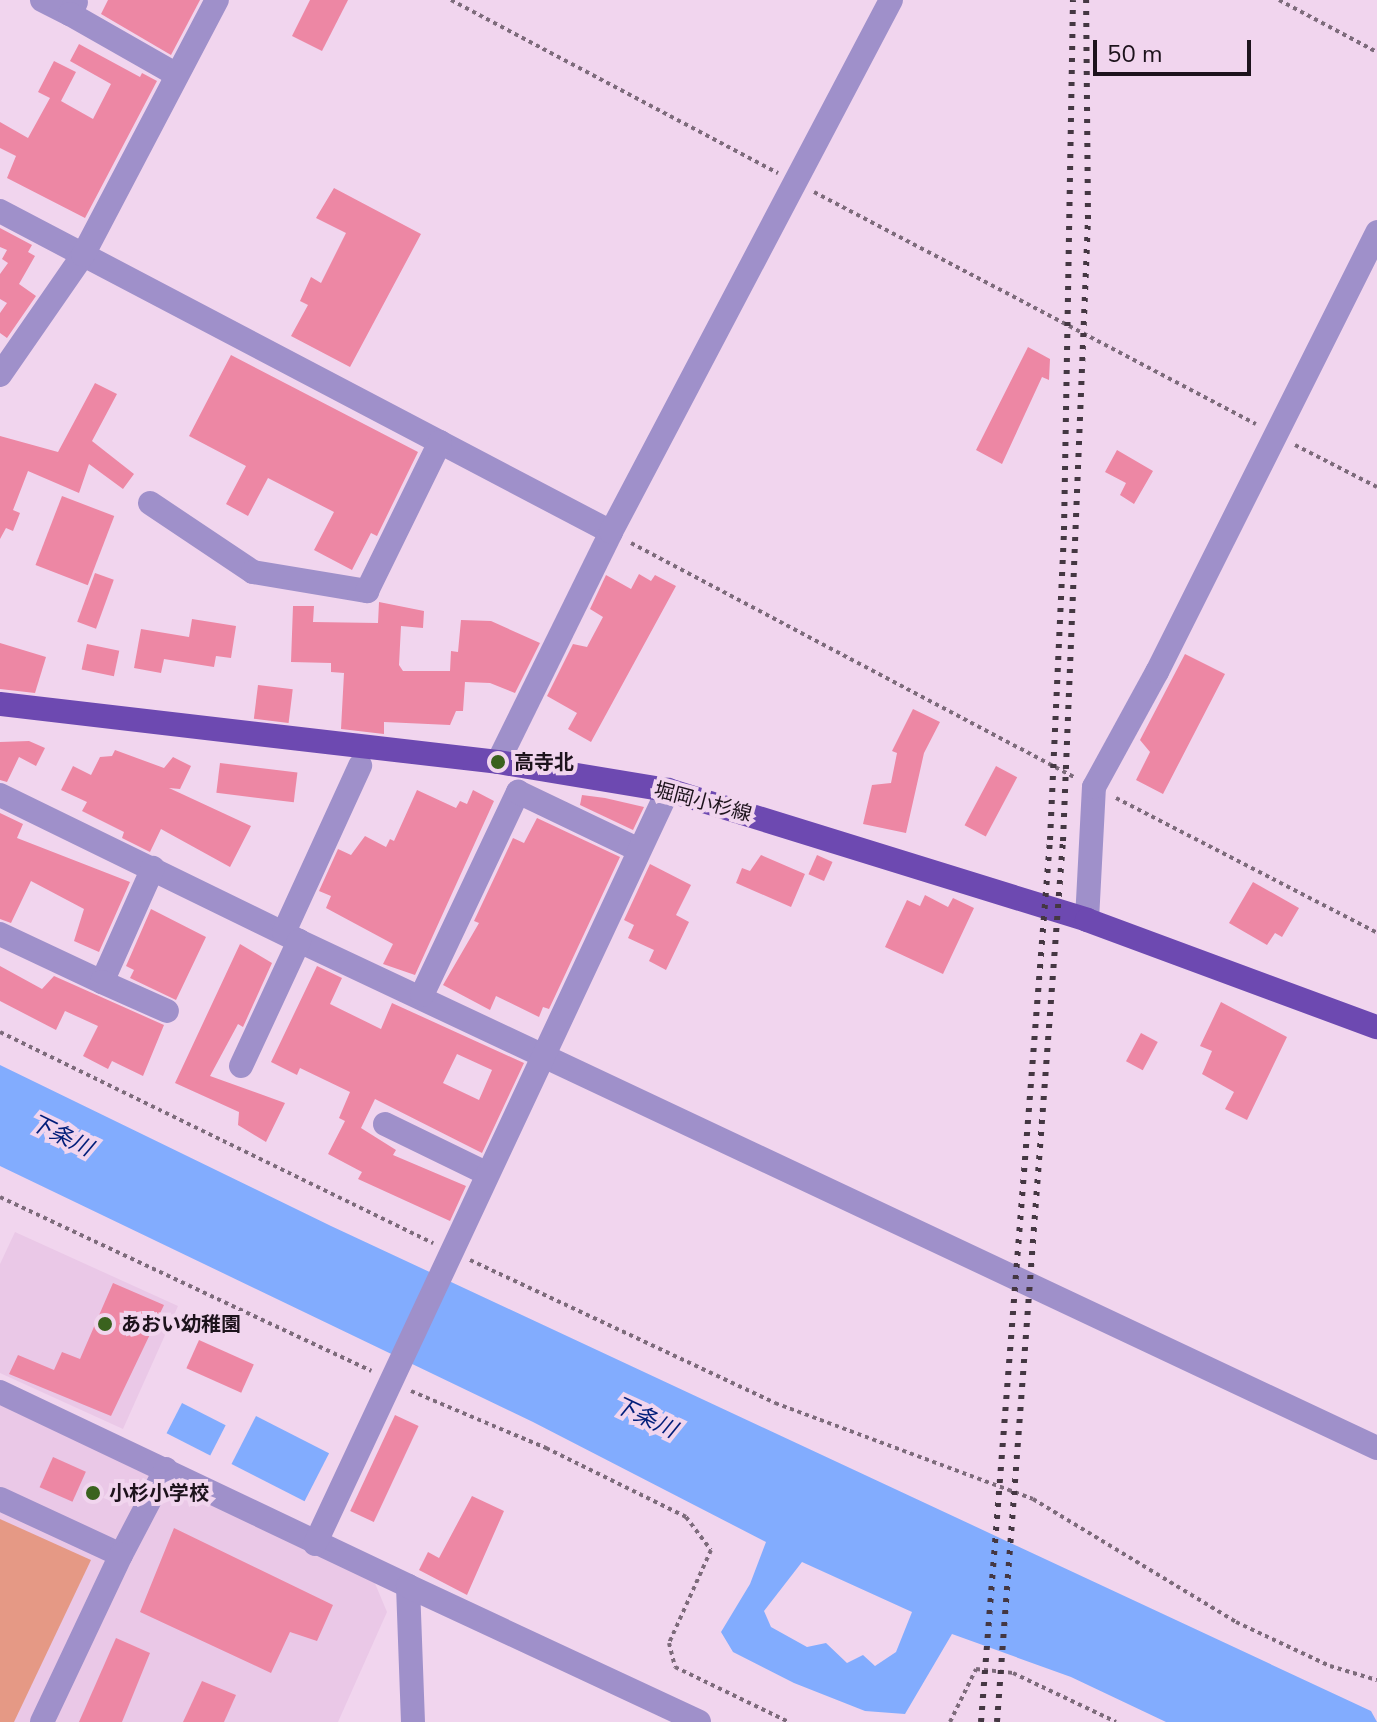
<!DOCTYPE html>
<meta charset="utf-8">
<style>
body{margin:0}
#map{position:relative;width:1377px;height:1722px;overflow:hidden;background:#f1d5ee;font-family:"Nunito Sans","Noto Sans JP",sans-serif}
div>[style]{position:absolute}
.built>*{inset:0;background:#eac8e7}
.green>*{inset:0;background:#e59985}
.water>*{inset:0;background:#82acfe;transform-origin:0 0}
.building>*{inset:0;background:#ed87a4;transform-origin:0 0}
.path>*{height:4px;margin-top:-2px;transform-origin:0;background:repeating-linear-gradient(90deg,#7d6b7b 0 4px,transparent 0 8px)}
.minor>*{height:24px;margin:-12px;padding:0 12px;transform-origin:12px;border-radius:12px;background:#9f90ca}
.major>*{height:24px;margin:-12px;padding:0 12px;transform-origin:12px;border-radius:12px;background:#6d49b1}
.rail>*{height:6px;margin-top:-3px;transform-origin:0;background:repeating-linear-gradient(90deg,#443742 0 4px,transparent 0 12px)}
.dots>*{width:22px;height:22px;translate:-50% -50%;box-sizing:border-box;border:4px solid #f1d5ee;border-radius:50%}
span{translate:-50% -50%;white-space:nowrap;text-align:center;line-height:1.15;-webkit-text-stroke:8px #f1d5ee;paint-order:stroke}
.poi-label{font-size:20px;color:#1d131c;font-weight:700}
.left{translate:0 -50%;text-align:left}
.street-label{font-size:20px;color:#1d131c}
.water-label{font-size:22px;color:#001d79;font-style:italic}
.scale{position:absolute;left:1093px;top:40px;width:158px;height:36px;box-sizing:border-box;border:4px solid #1d131c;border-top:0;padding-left:10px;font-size:24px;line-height:28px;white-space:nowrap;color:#1d131c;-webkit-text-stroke:6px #f1d5ee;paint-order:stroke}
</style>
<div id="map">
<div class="built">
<i style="clip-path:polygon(15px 1232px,178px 1306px,123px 1429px,0 1373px,0 1264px)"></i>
<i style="clip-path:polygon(0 1404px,374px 1581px,387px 1612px,338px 1722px,0 1722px)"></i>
</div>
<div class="green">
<i style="clip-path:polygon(0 1519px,91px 1560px,14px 1722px,0 1722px)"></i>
</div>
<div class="water">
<i style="clip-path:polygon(evenodd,0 1065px,331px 1226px,1371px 1711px,1377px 1722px,1166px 1722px,1071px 1677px,952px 1634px,905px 1714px,865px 1711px,794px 1683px,733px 1652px,721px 1632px,750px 1584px,766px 1542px,533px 1422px,0 1166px,0 1065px,802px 1562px,912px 1612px,896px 1652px,875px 1666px,863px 1655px,847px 1663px,826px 1643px,807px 1647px,771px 1627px,764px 1611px,802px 1562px)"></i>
<i style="left:182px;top:1403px;width:49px;height:34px;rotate:27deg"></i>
<i style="left:256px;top:1416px;width:82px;height:54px;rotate:27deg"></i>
</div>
<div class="building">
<i style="clip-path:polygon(108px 0,200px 0,171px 55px,101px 14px)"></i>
<i style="clip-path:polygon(310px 0,348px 0,322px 51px,292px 36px)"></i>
<i style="clip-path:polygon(79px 44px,140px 77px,142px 73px,157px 81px,85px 218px,7px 178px,16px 156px,0 148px,0 122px,28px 138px,50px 98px,38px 92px,54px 61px,76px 72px,61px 101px,93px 119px,111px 84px,70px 61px)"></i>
<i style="clip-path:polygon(334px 188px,421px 234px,350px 367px,291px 336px,308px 305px,300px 301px,311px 277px,321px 283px,346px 233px,316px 218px)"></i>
<i style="clip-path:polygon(0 228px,32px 245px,28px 252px,35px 256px,19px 284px,36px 296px,7px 338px,0 333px,0 313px,7px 303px,0 299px,0 274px,8px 263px,2px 259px,7px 250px,0 247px)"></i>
<i style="clip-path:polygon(1028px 347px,1050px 359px,1049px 380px,1042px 377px,1002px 464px,976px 450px)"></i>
<i style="clip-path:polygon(231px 355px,418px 452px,377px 536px,371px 533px,352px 570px,314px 550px,334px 512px,268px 478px,248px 516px,226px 504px,246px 466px,189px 436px)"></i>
<i style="clip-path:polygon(95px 383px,117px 394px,92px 441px,134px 474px,123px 489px,89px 464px,79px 493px,28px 471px,13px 510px,20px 513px,13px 531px,6px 528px,0 539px,0 436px,58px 452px)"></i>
<i style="clip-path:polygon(1117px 450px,1153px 471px,1134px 504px,1120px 495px,1126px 483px,1105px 472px)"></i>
<i style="left:62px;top:496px;width:56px;height:74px;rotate:21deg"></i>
<i style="left:95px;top:573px;width:20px;height:52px;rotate:20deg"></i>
<i style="clip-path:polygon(639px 574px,651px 581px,655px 575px,676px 586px,591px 742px,568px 729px,577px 713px,547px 696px,573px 644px,587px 647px,603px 617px,590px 609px,606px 575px,631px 589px)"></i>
<i style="clip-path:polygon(379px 602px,424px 611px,423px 628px,401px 626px,399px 665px,403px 671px,450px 671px,451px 651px,458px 652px,461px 620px,491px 621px,540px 643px,515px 693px,490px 683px,465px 682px,463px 711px,456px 711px,450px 725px,384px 722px,384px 734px,341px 729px,344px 673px,331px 672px,331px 663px,291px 662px,293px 606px,314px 606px,313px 622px,378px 623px)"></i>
<i style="clip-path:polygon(192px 619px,236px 626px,231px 658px,216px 656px,214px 667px,164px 659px,161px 673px,134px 668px,141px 629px,189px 637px)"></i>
<i style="clip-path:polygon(0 643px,46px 657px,35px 693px,0 689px)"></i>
<i style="left:87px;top:644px;width:33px;height:26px;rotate:12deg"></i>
<i style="clip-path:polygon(1185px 654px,1225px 674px,1163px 794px,1136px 780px,1150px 752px,1140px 740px)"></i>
<i style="left:258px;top:685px;width:35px;height:34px;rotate:7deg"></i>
<i style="clip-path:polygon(913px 709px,940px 722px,924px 753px,906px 833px,863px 824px,872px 785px,891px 783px,897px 753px,892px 751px)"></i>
<i style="clip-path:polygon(29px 741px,45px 748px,36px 766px,19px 757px,7px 782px,0 780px,0 742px)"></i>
<i style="clip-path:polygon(115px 750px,164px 768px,173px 757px,191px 766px,180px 789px,169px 788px,251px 826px,230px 867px,161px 829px,150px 852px,122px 838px,124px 832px,82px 811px,87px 802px,61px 790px,73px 766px,91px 775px,100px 757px,112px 756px)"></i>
<i style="left:220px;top:763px;width:78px;height:30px;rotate:7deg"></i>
<i style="left:996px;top:766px;width:24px;height:67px;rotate:28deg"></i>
<i style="clip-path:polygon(417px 790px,456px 808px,460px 801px,467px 804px,473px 790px,494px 801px,415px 975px,383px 964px,393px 944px,326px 908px,331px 896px,319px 891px,338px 849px,351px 855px,365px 836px,386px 847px,390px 839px,394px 841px)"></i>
<i style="clip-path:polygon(582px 795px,605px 798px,644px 807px,633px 830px,580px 805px)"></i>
<i style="clip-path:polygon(0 813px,23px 824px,17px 838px,130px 882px,99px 952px,74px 941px,84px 909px,31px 881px,11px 923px,0 919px)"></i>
<i style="clip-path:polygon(537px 818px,620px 857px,549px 1009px,543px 1007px,539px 1017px,496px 996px,490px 1010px,443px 985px,479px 923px,474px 921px,513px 838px,524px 843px)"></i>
<i style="clip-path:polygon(761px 855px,805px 874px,791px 907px,736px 883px,742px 868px,750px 871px)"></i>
<i style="left:817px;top:855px;width:17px;height:21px;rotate:24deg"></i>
<i style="clip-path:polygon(650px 864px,691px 885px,676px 915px,689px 922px,666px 970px,649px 961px,654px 950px,628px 938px,634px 925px,624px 920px)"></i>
<i style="clip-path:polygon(1253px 882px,1299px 908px,1282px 937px,1275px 933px,1267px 945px,1229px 923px)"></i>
<i style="clip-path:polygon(925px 895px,948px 907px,953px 898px,974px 908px,943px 974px,885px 947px,907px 900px,920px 906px)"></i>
<i style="clip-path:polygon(151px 909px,206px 937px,176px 1000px,130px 978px,134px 970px,126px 966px)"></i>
<i style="clip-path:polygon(240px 944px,272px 963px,243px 1027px,238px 1024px,210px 1076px,285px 1103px,266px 1142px,238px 1125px,239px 1112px,175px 1083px)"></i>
<i style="clip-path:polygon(0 966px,42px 989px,54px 976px,164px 1025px,143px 1076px,112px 1061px,108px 1069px,83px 1056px,98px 1026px,65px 1011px,56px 1030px,0 1001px)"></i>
<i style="clip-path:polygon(evenodd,317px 966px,342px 978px,330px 1004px,381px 1029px,392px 1003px,524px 1063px,482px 1153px,375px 1099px,361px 1128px,396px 1150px,393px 1155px,466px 1186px,450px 1221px,358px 1179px,362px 1172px,328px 1154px,345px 1121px,339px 1118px,350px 1092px,300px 1068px,297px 1075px,271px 1062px,317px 966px,457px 1054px,492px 1070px,479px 1100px,443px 1083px,457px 1054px)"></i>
<i style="clip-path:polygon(1221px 1002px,1287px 1037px,1247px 1120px,1225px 1109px,1234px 1092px,1202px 1074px,1212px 1051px,1200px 1046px)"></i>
<i style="left:1141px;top:1033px;width:19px;height:32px;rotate:28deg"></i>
<i style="clip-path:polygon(113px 1283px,164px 1305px,111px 1416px,9px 1374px,18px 1355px,54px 1370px,62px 1352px,80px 1359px)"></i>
<i style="left:199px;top:1340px;width:60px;height:31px;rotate:24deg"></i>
<i style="left:395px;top:1415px;width:26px;height:106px;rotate:25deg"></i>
<i style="left:53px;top:1457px;width:36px;height:33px;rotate:24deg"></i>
<i style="clip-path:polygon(472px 1496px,504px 1511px,467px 1595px,419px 1570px,428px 1552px,439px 1558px)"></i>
<i style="clip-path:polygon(174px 1528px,333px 1605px,317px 1641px,290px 1632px,271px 1673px,140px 1612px)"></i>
<i style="clip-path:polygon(116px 1638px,150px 1653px,122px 1722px,79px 1722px)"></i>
<i style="clip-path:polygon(202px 1681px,236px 1695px,224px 1722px,183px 1722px)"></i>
</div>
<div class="path">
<i style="left:451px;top:0;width:370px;rotate:27.9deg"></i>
<i style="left:1279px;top:0;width:111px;rotate:28deg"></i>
<i style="left:814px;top:192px;width:499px;rotate:27.7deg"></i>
<i style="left:1295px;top:445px;width:92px;rotate:27.1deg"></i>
<i style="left:631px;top:543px;width:503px;rotate:27.84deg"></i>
<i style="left:1116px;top:798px;width:294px;rotate:27.3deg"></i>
<i style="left:0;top:1032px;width:482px;rotate:26deg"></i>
<i style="left:0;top:1197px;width:410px;rotate:25.1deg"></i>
<i style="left:470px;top:1260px;width:337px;rotate:25.1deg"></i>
<i style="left:775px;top:1403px;width:275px;rotate:20.4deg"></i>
<i style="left:1033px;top:1499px;width:237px;rotate:31.2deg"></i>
<i style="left:1236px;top:1622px;width:104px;rotate:25.1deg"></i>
<i style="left:1330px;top:1666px;width:49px;rotate:16.6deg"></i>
<i style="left:411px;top:1391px;width:147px;rotate:22.9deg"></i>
<i style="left:546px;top:1448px;width:156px;rotate:26.2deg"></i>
<i style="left:686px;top:1517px;width:41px;rotate:52.9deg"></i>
<i style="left:711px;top:1550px;width:102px;rotate:114.3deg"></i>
<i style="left:669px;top:1643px;width:25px;rotate:76deg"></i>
<i style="left:675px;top:1667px;width:127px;rotate:25.8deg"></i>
<i style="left:950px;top:1722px;width:59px;rotate:-63.9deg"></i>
<i style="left:976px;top:1669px;width:37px;rotate:6deg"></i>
<i style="left:1013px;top:1673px;width:114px;rotate:25.4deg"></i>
</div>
<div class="minor">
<i style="left:42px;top:0;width:31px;rotate:27deg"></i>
<i style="left:70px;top:14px;width:13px;rotate:-63deg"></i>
<i style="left:70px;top:14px;width:123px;rotate:29.7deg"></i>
<i style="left:0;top:211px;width:690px;rotate:27.72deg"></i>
<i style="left:0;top:375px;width:146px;rotate:-55.3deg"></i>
<i style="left:83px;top:255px;width:288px;rotate:-62.3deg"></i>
<i style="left:150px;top:503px;width:124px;rotate:33.8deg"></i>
<i style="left:253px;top:572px;width:116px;rotate:9.5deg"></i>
<i style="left:367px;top:591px;width:166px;rotate:-63.9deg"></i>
<i style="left:498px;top:762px;width:256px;rotate:-63.8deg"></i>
<i style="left:611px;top:532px;width:601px;rotate:-62.24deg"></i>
<i style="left:0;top:795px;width:333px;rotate:26deg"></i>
<i style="left:299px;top:941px;width:1191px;rotate:25.19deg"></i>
<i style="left:1087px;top:920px;width:133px;rotate:-87deg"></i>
<i style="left:1094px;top:787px;width:131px;rotate:-61.3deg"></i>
<i style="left:1157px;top:672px;width:492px;rotate:-63.4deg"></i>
<i style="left:284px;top:932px;width:183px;rotate:-65.4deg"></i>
<i style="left:0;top:934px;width:113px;rotate:25.2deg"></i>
<i style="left:102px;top:982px;width:125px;rotate:-65.9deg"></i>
<i style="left:102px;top:982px;width:71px;rotate:24deg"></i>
<i style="left:422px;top:995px;width:225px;rotate:-64.7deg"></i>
<i style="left:518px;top:792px;width:134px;rotate:25.6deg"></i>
<i style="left:241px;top:1066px;width:138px;rotate:-65.1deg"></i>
<i style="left:385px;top:1124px;width:112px;rotate:25.9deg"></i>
<i style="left:0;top:1392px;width:452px;rotate:25.4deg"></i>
<i style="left:408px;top:1586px;width:136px;rotate:87.9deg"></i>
<i style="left:0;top:1499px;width:133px;rotate:24.8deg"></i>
<i style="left:121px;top:1555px;width:97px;rotate:-62.4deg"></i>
<i style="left:315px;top:1544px;width:833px;rotate:-64.91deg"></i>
<i style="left:408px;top:1586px;width:321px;rotate:25deg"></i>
<i style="left:42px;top:1722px;width:185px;rotate:-64.7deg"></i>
</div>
<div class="major">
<i style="left:0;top:704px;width:501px;rotate:6.64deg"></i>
<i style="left:498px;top:762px;width:172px;rotate:9.4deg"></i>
<i style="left:668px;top:790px;width:439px;rotate:17.2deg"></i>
<i style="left:1087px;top:920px;width:309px;rotate:20.3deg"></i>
</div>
<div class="rail">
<i style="left:981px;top:1722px;width:885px;rotate:-85.53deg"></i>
<i style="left:1050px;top:840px;width:310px;rotate:-87.4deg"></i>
<i style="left:1064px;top:530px;width:530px;rotate:-89.03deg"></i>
<i style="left:997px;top:1722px;width:883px;rotate:-85.72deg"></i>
<i style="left:1063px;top:841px;width:623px;rotate:-87.7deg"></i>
<i style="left:1088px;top:219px;width:219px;rotate:-90.5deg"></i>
</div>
<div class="dots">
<i style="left:498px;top:762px;background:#3a621e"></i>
<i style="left:105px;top:1324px;background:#3a621e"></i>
<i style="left:93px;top:1493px;background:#3a621e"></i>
</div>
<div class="poi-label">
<span class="left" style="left:514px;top:762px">高寺北</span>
<span class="left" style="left:121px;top:1324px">あおい幼稚園</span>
<span class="left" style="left:109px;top:1493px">小杉小学校</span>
</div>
<div class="street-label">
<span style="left:703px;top:802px;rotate:15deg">堀岡小杉線</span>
</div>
<div class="water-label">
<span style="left:61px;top:1136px;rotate:26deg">下条川</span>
<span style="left:645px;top:1418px;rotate:25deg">下条川</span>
</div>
<div class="scale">50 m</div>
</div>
